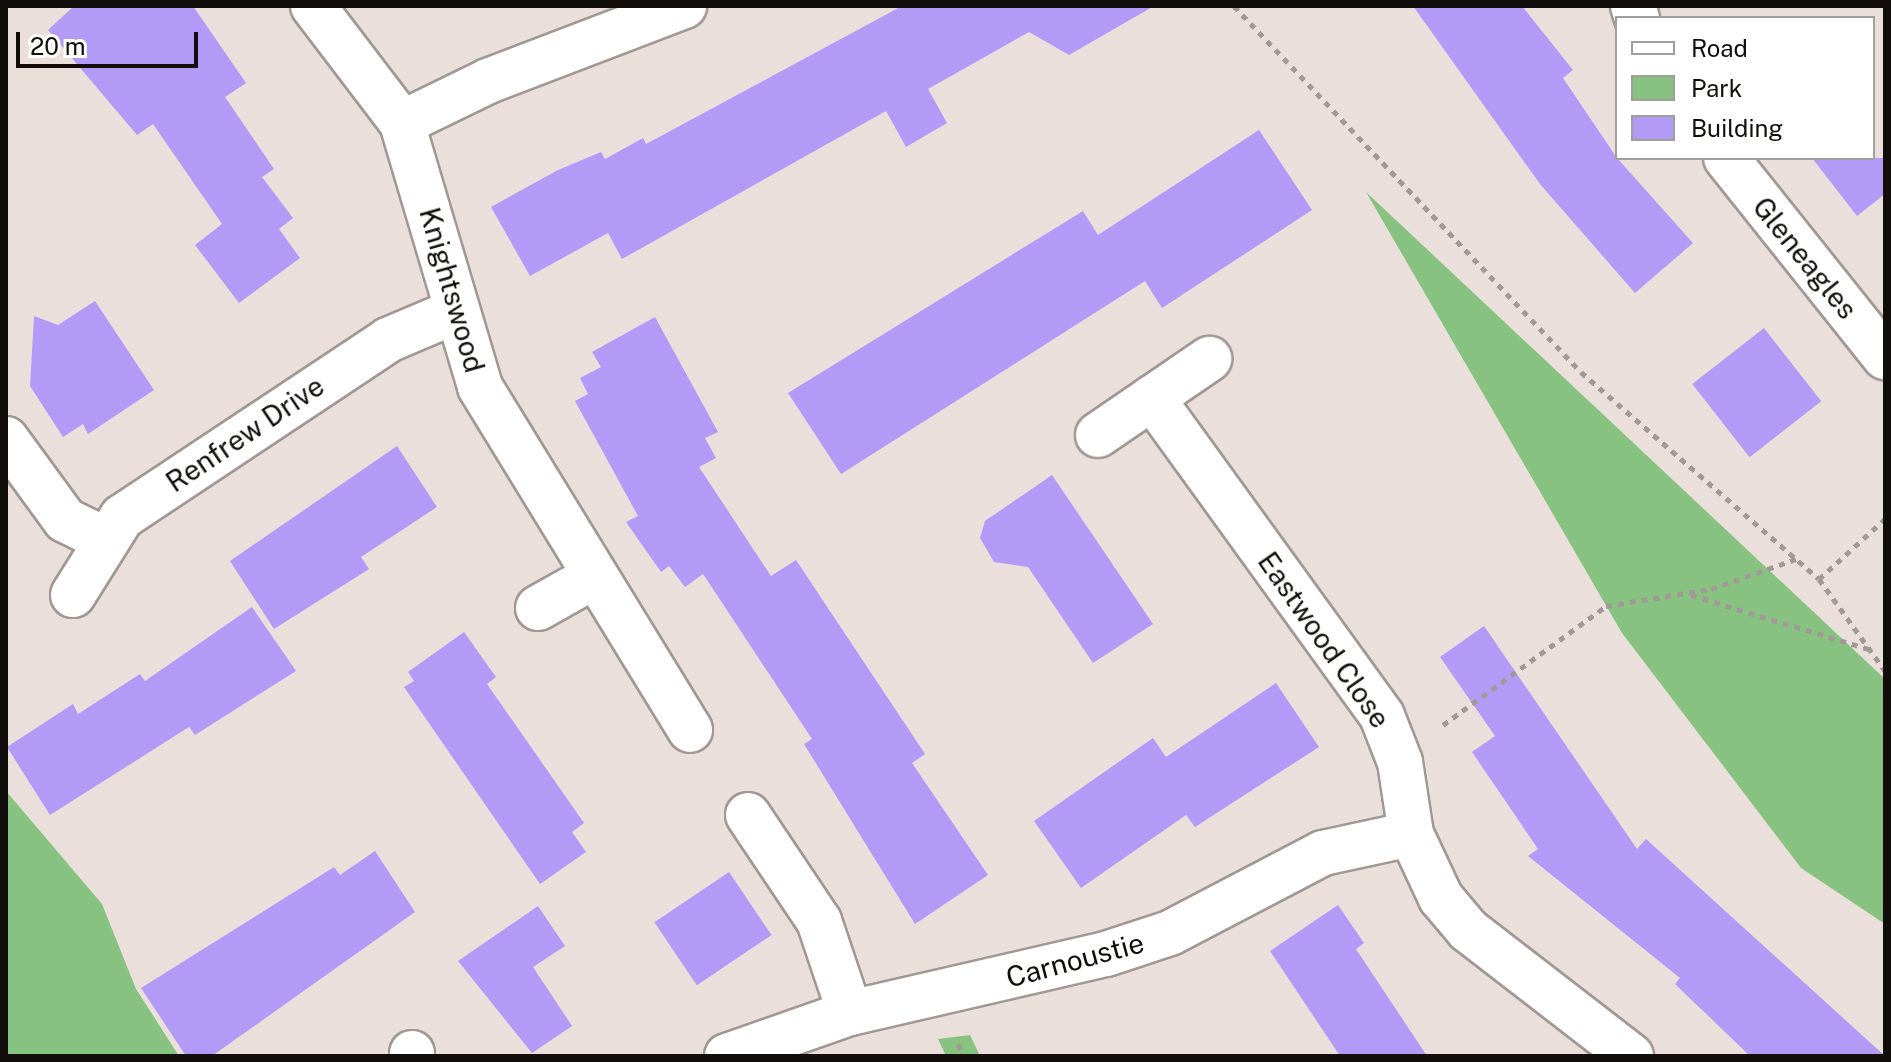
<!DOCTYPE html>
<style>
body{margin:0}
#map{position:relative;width:1891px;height:1062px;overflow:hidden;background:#eadfdb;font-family:"Public Sans",sans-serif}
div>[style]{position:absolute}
.green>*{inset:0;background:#88c281}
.building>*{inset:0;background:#b29bf6;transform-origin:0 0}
.path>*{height:5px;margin-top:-2.5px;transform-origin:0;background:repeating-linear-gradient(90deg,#a19996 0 6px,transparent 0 12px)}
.roads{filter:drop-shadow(2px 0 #a19793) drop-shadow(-2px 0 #a19793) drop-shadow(0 2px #a19793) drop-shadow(0 -2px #a19793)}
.minor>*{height:44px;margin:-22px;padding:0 22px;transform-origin:22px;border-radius:22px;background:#fff}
span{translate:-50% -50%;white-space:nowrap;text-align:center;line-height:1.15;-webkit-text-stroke:6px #fff;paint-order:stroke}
.street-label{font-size:28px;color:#110e0c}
.frame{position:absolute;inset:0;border:8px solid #110e0c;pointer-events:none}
.legend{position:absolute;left:1615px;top:16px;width:260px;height:144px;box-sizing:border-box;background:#fff;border:2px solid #a09f9e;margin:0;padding:10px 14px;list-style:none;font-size:24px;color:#110e0c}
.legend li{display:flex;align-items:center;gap:16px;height:40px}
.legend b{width:40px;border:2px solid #a09f9e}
.scale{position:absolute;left:16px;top:32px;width:182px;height:36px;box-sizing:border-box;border:4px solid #110e0c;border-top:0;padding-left:10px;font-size:24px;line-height:28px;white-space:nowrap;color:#110e0c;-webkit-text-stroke:6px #fff;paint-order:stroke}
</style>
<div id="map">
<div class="green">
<i style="clip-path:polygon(1366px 192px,1885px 679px,1885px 924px,1801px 868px,1622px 633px)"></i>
<i style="clip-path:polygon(6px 791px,102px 904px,136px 989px,179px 1056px,6px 1056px)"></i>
<i style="clip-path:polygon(970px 1035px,980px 1056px,946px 1056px,938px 1039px)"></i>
</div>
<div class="building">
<i style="clip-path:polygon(74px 6px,193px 6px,246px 83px,225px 97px,274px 169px,262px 177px,293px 218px,279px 229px,300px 258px,239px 303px,195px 245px,222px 224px,153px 124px,137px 135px,48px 30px)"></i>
<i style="clip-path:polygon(902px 6px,1154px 6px,1069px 55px,1029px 32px,928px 89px,947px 123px,906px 147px,886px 111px,622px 259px,608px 233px,530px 276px,491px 207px,558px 170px,601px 152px,605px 159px,643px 138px,646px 144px)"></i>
<i style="clip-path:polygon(1413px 6px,1522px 6px,1573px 70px,1563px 78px,1617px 158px,1693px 243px,1635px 293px,1540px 184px)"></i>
<i style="clip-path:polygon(1259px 130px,1312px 210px,1162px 308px,1145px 281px,841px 474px,788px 393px,1083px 211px,1098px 235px)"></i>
<i style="clip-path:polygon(1812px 158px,1885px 158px,1885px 194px,1857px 216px)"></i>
<i style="clip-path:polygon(95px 301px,154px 390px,88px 434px,83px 424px,63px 437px,30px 386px,34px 316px,58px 325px)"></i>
<i style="clip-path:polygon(655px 317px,718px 432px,705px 438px,716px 458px,699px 467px,771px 576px,796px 560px,925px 754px,912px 763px,988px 875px,915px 924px,804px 744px,812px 739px,703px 574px,685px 587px,669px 566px,661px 572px,626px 522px,638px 516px,575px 401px,588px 394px,580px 378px,601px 367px,592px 352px)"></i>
<i style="left:1764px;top:328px;width:93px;height:91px;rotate:52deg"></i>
<i style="clip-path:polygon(397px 446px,437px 507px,361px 557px,369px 569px,274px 629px,230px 561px)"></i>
<i style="clip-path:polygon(1052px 475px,1153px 624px,1093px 663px,1028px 567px,994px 562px,980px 538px,985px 521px)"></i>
<i style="clip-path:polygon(252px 607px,296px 671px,195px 735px,189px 727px,50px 815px,7px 747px,73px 704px,78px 714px,140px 674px,145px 681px)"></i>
<i style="clip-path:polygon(1484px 626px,1637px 849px,1646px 839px,1885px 1056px,1750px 1056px,1675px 984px,1680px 978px,1528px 856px,1538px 849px,1472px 752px,1495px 736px,1440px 657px)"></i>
<i style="clip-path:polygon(464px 632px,496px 677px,487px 684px,584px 823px,572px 832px,586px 852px,540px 884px,404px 687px,414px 681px,408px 672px)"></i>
<i style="clip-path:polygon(1276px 683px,1319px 747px,1195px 827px,1186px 815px,1081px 888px,1034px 821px,1153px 738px,1166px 757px)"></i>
<i style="clip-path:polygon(375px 851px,415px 912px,212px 1056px,186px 1056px,141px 988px,334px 867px,340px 875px)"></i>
<i style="left:729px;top:872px;width:76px;height:90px;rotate:56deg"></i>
<i style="clip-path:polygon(1338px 905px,1364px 943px,1356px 949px,1427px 1056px,1340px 1056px,1270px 951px)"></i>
<i style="clip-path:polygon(538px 906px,565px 946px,533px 967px,572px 1026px,532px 1053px,458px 961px)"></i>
</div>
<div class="path">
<i style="left:1234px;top:6px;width:504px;rotate:46.53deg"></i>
<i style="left:1581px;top:372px;width:315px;rotate:41deg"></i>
<i style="left:1819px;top:579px;width:113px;rotate:54.3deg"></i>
<i style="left:1819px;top:579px;width:89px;rotate:-42.3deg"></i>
<i style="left:1691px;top:595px;width:186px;rotate:16.9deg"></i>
<i style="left:1443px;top:725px;width:202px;rotate:-36.1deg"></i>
<i style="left:1606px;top:606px;width:106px;rotate:-9.2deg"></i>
<i style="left:1711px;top:589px;width:90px;rotate:-19.4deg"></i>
<i style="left:958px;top:1044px;width:13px;rotate:63deg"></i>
</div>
<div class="roads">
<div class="minor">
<i style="left:313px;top:6px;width:147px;rotate:52.7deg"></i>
<i style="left:402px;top:123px;width:275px;rotate:73.5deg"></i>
<i style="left:480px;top:387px;width:402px;rotate:58.5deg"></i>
<i style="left:1633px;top:6px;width:13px;rotate:72deg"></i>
<i style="left:402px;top:123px;width:96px;rotate:-26deg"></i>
<i style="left:488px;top:81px;width:210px;rotate:-20.9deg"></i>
<i style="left:1726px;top:158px;width:255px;rotate:51.4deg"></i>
<i style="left:1152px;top:398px;width:392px;rotate:54.1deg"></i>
<i style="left:1382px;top:716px;width:49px;rotate:68.6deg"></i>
<i style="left:1400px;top:762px;width:73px;rotate:81.3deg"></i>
<i style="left:1411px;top:834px;width:71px;rotate:64.9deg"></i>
<i style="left:1441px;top:898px;width:42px;rotate:49.8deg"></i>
<i style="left:1468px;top:930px;width:206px;rotate:37.7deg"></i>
<i style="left:1098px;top:435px;width:135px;rotate:-34.4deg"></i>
<i style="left:6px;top:439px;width:100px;rotate:53.9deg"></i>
<i style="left:65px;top:520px;width:43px;rotate:26deg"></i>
<i style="left:73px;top:595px;width:92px;rotate:-57.9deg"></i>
<i style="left:122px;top:517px;width:320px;rotate:-33.6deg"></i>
<i style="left:388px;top:340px;width:69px;rotate:-22.9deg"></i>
<i style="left:538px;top:608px;width:63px;rotate:-29.4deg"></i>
<i style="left:748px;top:815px;width:128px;rotate:56.2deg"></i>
<i style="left:819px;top:921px;width:97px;rotate:71.4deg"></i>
<i style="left:412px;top:1053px;width:3px;rotate:90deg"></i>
<i style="left:727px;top:1056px;width:130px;rotate:-19.3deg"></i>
<i style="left:850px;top:1013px;width:263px;rotate:-13deg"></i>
<i style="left:1106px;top:954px;width:67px;rotate:-18.2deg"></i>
<i style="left:1170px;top:933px;width:173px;rotate:-27.6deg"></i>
<i style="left:1323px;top:853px;width:90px;rotate:-12.2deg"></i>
</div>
</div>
<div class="street-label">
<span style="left:1805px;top:258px;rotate:51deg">Gleneagles</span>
<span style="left:452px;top:290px;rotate:74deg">Knightswood</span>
<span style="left:245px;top:434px;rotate:-34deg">Renfrew Drive</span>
<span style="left:1324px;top:640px;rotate:55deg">Eastwood Close</span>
<span style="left:1075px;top:960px;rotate:-15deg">Carnoustie</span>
</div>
<div class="frame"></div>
<ul class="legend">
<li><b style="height:10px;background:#fff"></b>Road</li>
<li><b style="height:22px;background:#88c281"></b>Park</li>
<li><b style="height:22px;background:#b29bf6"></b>Building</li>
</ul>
<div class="scale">20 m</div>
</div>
